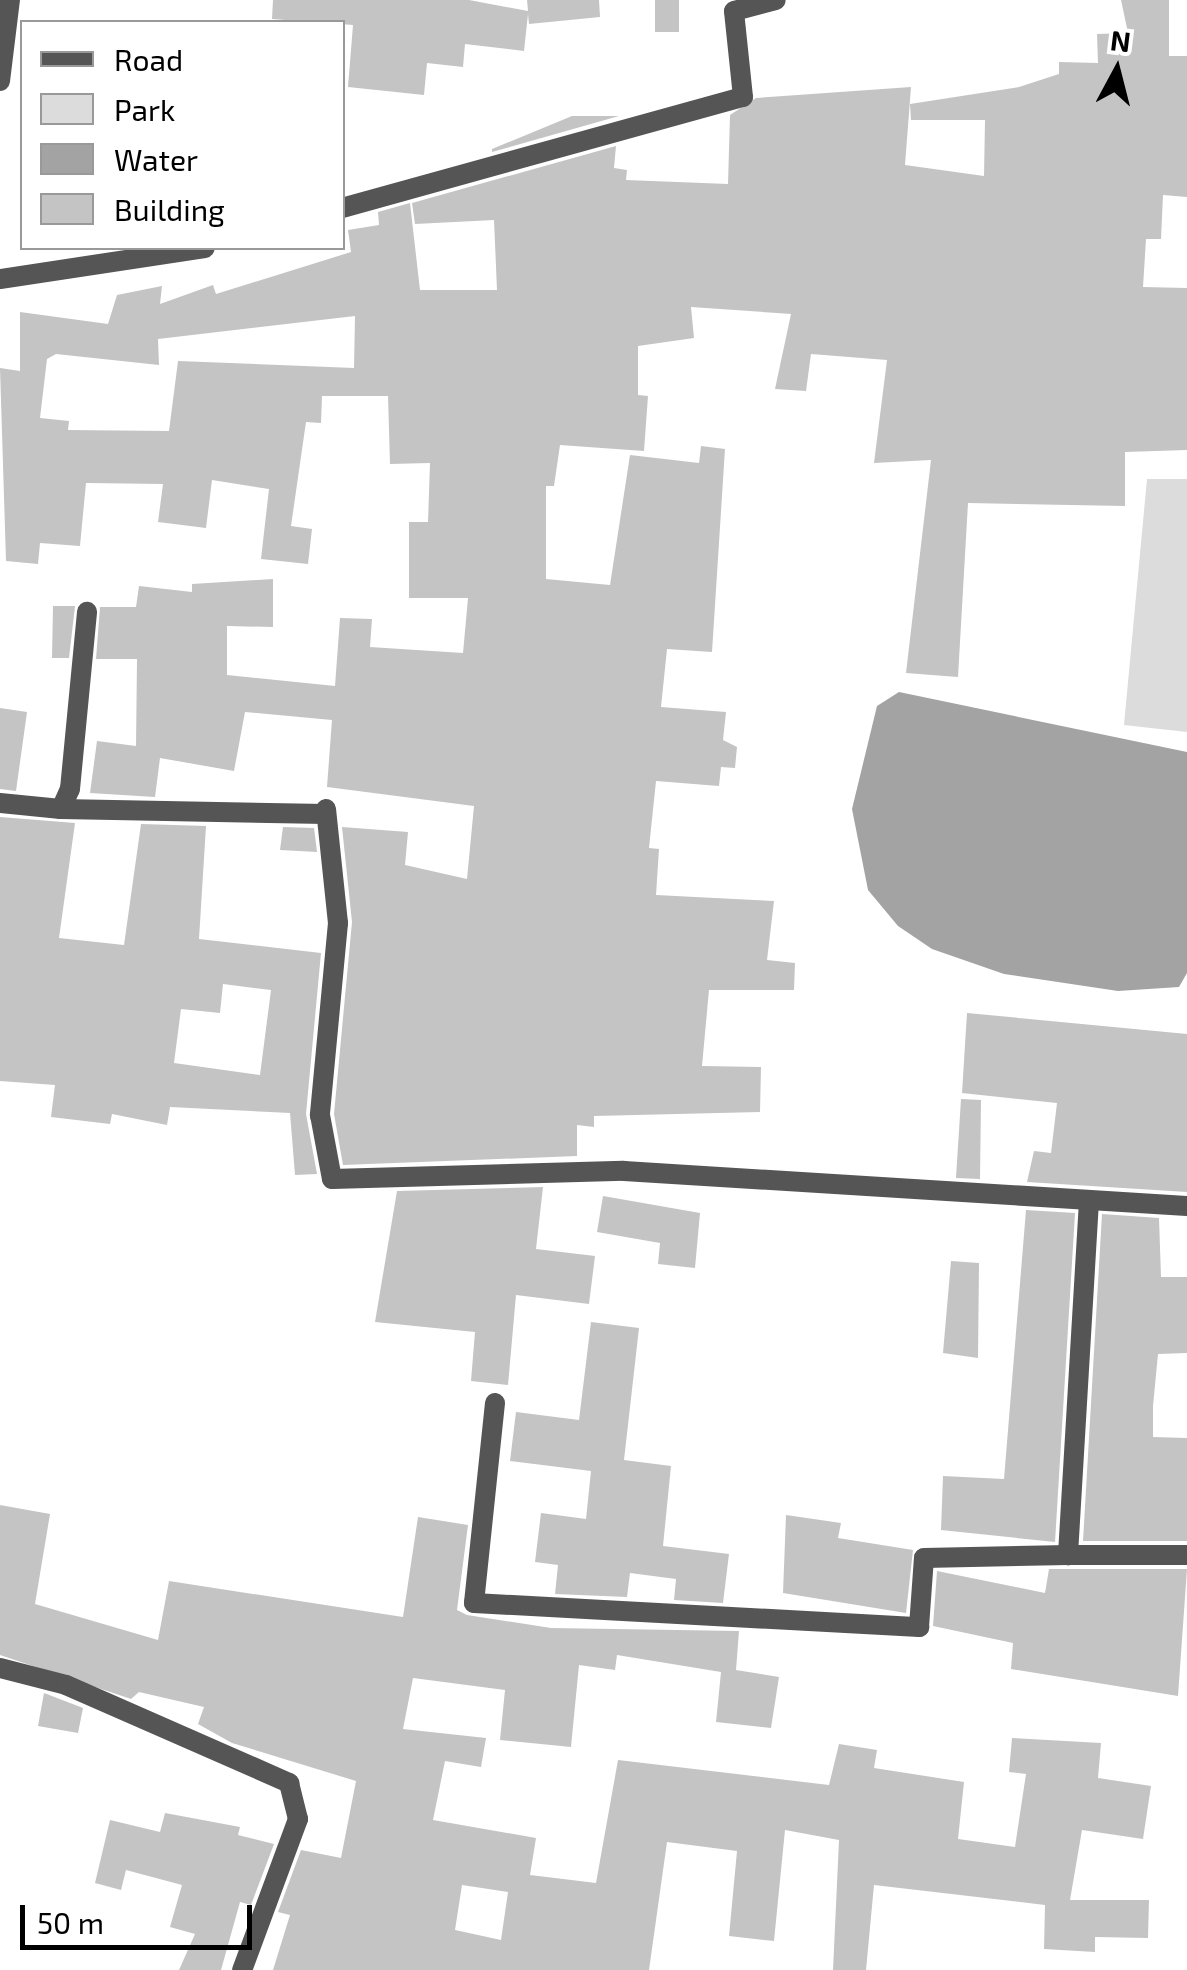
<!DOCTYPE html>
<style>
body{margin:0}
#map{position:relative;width:1187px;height:1970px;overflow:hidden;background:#fff;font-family:"Exo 2",sans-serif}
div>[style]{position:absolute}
.green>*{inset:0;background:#dcdcdc}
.water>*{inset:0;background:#a3a3a3}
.building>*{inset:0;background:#c4c4c4;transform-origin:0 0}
.street>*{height:20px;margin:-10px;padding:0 10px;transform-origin:10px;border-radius:10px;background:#555}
span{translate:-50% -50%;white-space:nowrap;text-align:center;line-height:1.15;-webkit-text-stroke:9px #fff;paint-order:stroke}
.legend{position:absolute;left:20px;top:20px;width:325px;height:230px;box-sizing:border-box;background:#fff;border:2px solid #999;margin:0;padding:12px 18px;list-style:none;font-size:30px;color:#000}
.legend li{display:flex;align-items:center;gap:20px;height:50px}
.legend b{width:50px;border:2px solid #999}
.north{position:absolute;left:1067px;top:20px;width:100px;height:100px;-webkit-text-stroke:8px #fff;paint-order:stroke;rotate:7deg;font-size:28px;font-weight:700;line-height:40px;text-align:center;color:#000}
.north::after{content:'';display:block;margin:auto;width:35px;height:45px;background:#000;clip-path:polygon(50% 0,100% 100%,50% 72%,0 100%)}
.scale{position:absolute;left:20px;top:1905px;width:232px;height:45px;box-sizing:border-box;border:5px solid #000;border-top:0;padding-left:12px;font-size:30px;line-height:35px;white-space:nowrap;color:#000;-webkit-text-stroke:8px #fff;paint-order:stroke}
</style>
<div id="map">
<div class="green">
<i style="clip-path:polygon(1147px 479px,1187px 479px,1187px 732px,1124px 725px)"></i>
</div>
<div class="water">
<i style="clip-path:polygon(899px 692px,1187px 752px,1187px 973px,1179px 987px,1118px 991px,1004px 974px,932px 949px,898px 926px,868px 890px,852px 809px,877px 706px)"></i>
</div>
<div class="building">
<i style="clip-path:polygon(273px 0,469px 0,528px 11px,527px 0,599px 0,600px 17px,529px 24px,528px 14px,524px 51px,465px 44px,463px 67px,427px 63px,424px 95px,348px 87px,353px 25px,272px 19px)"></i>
<i style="left:655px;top:0;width:24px;height:32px"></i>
<i style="clip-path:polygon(evenodd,1121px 0,1169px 0,1169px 56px,1187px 56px,1187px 197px,1163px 195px,1161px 239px,1146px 239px,1143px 287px,1187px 288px,1187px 450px,1125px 452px,1125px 506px,968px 503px,958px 677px,906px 673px,931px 460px,874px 463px,887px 360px,811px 354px,806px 391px,775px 389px,791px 314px,691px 307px,694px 338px,638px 346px,638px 395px,648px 396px,644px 451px,560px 445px,554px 486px,546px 486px,546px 579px,610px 585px,630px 455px,699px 463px,701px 446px,725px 449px,712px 652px,667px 649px,661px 707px,726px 712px,723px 740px,737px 747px,735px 768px,721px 767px,719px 786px,656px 781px,649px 848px,659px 849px,656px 895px,774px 901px,767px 960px,795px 963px,794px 990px,709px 990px,702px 1066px,761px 1067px,760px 1112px,594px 1116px,594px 1127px,577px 1125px,577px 1156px,343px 1165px,334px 1114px,352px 922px,342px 827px,408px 832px,405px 865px,467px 879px,474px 806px,327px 787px,332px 720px,245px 712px,234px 771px,160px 758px,155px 797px,90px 793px,97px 741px,136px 746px,137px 659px,96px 659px,100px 607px,136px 607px,139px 586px,192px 592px,192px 584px,273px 579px,273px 627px,227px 626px,227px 675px,335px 686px,340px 618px,372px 619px,370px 647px,463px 653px,468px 598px,409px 598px,409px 522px,428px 522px,430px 463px,390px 464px,388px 396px,322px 396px,321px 423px,306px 422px,291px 526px,312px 529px,308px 564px,261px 559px,269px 489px,212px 480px,206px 528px,158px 522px,163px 484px,86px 483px,80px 546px,40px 543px,38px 564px,6px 561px,0 368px,20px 371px,20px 312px,108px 324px,117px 295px,162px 286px,160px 304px,213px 285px,216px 294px,351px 252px,348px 230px,379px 225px,378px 212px,410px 203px,420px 290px,497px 290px,494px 220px,415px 224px,412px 203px,616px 146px,614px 168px,627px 170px,626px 180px,728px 184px,730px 115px,756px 98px,911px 87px,905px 165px,984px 176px,985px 120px,911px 120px,910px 104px,1019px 87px,1059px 74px,1059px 62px,1098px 63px,1097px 34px,1128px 33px,1121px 0,355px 316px,354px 368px,178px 361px,169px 431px,68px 430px,69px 421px,40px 418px,47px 359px,56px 354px,159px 365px,158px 339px,355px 316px)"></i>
<i style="clip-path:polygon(572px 116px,619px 116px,492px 152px,492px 149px)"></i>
<i style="clip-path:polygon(53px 606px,75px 606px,69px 658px,52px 658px)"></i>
<i style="clip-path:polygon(0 708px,27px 712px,16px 791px,0 789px)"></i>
<i style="clip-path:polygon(evenodd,0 817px,75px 823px,59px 938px,124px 945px,141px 824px,206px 826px,199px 939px,321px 953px,306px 1114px,317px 1174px,295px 1175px,290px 1113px,170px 1107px,167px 1125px,112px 1114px,110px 1124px,51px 1117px,55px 1085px,0 1081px,0 817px,223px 984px,271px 990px,260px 1075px,174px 1063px,181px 1009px,220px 1013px,223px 984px)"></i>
<i style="clip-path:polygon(283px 827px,314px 828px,317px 852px,280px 850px)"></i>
<i style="clip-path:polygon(967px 1013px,1187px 1034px,1187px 1192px,1027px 1182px,1034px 1151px,1051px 1153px,1057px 1103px,962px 1093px)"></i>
<i style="clip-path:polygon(961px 1099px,981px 1100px,980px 1179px,956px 1178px)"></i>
<i style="clip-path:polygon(543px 1187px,536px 1249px,595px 1256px,589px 1304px,516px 1295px,508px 1385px,471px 1381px,475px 1332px,375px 1322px,397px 1191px)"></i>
<i style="clip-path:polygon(603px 1196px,700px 1213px,695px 1268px,658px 1264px,660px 1243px,597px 1232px)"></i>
<i style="clip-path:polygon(1026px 1210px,1075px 1213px,1055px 1542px,941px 1530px,943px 1476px,1004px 1479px)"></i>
<i style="clip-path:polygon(1102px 1214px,1159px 1218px,1161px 1277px,1187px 1277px,1187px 1353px,1158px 1354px,1153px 1406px,1153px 1437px,1187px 1438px,1187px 1541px,1083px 1541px)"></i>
<i style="clip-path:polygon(951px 1261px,979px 1263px,978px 1358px,943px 1353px)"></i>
<i style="clip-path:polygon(591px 1322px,639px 1328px,624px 1460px,671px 1466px,663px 1546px,729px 1554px,723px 1603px,674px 1600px,676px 1579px,630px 1573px,627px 1597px,555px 1594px,558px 1565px,535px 1562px,541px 1513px,586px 1519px,591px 1471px,510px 1461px,516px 1412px,579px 1420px)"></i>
<i style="clip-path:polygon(evenodd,0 1505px,50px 1514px,35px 1604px,158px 1640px,169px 1581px,403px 1617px,418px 1517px,468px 1525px,457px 1610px,467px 1615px,551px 1628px,739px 1631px,736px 1670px,779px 1677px,771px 1728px,716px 1722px,721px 1672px,617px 1655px,615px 1670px,579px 1665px,571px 1747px,500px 1740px,505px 1690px,413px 1678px,403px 1729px,486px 1738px,481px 1767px,445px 1761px,433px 1820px,536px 1838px,530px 1875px,596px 1883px,618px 1760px,829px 1785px,839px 1744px,877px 1750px,874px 1768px,964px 1782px,958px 1839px,1015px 1847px,1026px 1774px,1009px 1772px,1012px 1738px,1101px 1743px,1098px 1778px,1151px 1786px,1143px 1839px,1082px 1830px,1070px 1900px,1149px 1900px,1148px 1938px,1095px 1937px,1095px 1952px,1044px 1949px,1045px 1905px,874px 1885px,866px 1970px,833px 1970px,839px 1840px,785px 1830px,774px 1941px,729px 1936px,737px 1851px,667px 1842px,649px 1970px,273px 1970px,290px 1915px,278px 1912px,301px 1850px,341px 1858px,356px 1781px,232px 1743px,198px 1724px,204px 1707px,139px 1692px,131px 1699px,0 1655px,0 1505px,462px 1885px,508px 1892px,501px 1940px,455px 1930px,462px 1885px)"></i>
<i style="clip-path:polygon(786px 1515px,841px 1523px,838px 1538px,913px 1550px,906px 1613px,783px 1593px)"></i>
<i style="clip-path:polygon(1049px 1569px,1187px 1569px,1178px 1696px,1011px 1669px,1013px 1643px,933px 1626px,937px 1571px,1045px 1593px)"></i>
<i style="clip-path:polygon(44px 1693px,83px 1708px,78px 1733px,38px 1726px)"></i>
<i style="clip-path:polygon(165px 1813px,240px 1827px,238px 1835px,274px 1844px,251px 1905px,240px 1902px,221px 1970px,179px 1970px,195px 1934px,170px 1927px,182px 1885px,126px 1870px,121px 1890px,95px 1883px,110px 1820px,160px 1832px)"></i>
</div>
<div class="street">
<i style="left:0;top:81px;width:82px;rotate:-83deg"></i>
<i style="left:342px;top:208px;width:416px;rotate:-15.5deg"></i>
<i style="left:743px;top:97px;width:86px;rotate:-96deg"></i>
<i style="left:734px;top:11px;width:43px;rotate:-14.7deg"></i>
<i style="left:0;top:279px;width:207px;rotate:-8.6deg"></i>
<i style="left:0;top:803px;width:61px;rotate:5.6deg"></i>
<i style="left:61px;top:809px;width:22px;rotate:-66deg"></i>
<i style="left:70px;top:789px;width:178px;rotate:-84.5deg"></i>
<i style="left:61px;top:809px;width:265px;rotate:1.1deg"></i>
<i style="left:326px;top:809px;width:115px;rotate:84deg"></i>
<i style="left:338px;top:923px;width:193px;rotate:95.4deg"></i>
<i style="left:320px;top:1115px;width:65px;rotate:79.4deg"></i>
<i style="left:332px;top:1179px;width:292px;rotate:-1.6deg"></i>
<i style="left:624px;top:1171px;width:564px;rotate:3.56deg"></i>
<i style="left:1089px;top:1201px;width:355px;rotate:93.4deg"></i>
<i style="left:1068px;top:1555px;width:119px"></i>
<i style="left:495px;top:1403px;width:201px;rotate:96deg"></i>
<i style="left:474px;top:1603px;width:446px;rotate:3.1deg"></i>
<i style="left:919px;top:1627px;width:69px;rotate:-85.9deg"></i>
<i style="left:924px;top:1558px;width:144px;rotate:-1.2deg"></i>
<i style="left:0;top:1668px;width:68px;rotate:14.4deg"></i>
<i style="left:66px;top:1685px;width:244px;rotate:23.7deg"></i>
<i style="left:289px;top:1783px;width:37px;rotate:76deg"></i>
<i style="left:298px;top:1819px;width:161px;rotate:110.3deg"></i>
</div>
<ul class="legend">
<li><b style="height:12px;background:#555"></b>Road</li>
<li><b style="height:28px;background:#dcdcdc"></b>Park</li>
<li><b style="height:28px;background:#a3a3a3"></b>Water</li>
<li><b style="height:28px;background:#c4c4c4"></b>Building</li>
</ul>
<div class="north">N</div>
<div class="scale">50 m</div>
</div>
